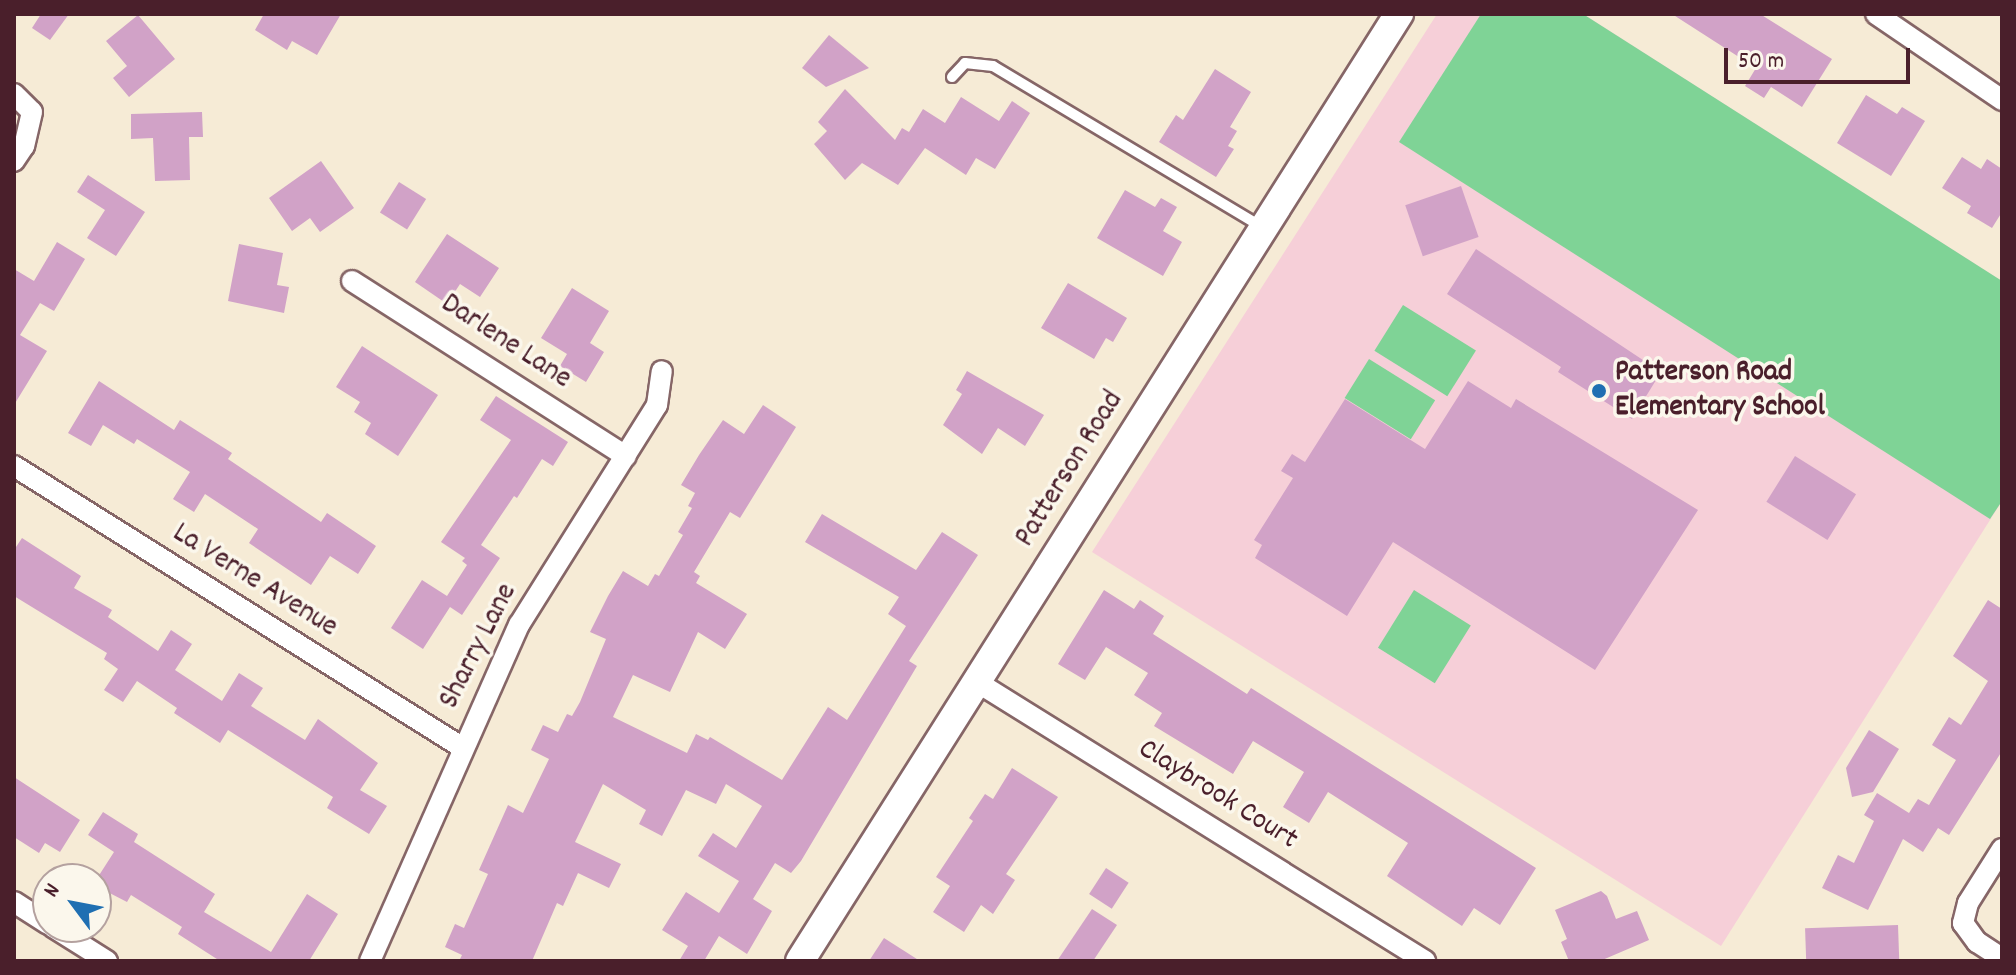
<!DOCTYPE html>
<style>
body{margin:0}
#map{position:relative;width:2016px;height:975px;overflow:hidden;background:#f6ebd6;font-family:Dekko,sans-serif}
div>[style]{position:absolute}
.built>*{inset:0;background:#f6cfd8}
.green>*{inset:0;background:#7fd396;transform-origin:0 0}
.building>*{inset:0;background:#d1a2c7;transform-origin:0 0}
.roads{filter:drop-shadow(2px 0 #866667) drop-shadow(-2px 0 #866667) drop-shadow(0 2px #866667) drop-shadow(0 -2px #866667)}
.lane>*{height:10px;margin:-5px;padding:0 5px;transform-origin:5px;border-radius:5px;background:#fff}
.street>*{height:20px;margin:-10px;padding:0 10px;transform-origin:10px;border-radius:10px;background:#fff}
.secondary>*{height:28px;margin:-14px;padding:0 14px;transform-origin:14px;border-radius:14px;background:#fff}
.dots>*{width:22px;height:22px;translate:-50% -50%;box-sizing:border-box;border:4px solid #fbf7ec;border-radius:50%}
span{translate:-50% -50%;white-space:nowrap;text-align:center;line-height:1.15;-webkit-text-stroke:7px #fbf7ec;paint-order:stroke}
.street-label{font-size:30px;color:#4a1f2b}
.poi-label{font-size:30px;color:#4a1f2b;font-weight:700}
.left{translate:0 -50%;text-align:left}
.frame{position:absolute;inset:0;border:16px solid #4a1f2b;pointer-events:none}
.north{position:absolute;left:32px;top:863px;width:80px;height:80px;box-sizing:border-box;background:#fbf7ec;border:2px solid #b4a19f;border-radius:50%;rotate:302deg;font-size:22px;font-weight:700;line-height:32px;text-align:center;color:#4a1f2b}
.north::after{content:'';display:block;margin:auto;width:28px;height:36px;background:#1f6fb2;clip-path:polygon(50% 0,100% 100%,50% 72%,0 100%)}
.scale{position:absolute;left:1724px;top:48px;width:186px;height:36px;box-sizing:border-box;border:4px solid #4a1f2b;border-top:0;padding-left:10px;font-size:24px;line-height:28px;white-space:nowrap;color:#4a1f2b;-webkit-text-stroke:6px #fbf7ec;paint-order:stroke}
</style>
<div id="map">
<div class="built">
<i style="clip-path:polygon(1437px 14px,1583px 14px,2002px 281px,2002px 501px,1721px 946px,1092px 552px)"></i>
</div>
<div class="green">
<i style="clip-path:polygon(1481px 14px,1583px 14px,2002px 281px,2002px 501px,1990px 519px,1399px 142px)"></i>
<i style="left:1403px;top:305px;width:86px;height:54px;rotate:32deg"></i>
<i style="left:1369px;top:359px;width:78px;height:46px;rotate:32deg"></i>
<i style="left:1414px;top:590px;width:67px;height:68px;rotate:32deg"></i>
</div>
<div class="building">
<i style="clip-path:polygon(41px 14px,69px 14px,50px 40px,32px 28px)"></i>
<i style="clip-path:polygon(264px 14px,341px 14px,317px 55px,292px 41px,287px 50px,255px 30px)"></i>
<i style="clip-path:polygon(1672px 14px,1760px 14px,1832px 59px,1802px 107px,1771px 87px,1764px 98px,1745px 86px,1756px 68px)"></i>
<i style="clip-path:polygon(138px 15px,175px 59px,129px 97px,113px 78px,127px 66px,106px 41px)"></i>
<i style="clip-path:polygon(829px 35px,869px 68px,826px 87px,802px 68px)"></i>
<i style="clip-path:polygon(1215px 69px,1251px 92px,1230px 127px,1237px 131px,1228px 146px,1234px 149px,1216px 177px,1159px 142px,1176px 115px,1183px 120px)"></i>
<i style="clip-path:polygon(845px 89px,895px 140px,902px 128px,909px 132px,923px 109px,945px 123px,961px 97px,999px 121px,1012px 101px,1030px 113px,995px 169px,976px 158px,966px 175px,925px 148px,898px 185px,862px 163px,845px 180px,814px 144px,827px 131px,818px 122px)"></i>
<i style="clip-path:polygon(1866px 95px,1897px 114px,1902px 107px,1925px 121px,1891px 176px,1837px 143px)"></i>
<i style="clip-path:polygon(202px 112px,203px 137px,189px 137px,190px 180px,155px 181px,153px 138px,131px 139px,131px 114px)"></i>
<i style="clip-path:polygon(1962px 157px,1981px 169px,1987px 159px,2002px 169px,2002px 212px,1992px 228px,1967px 213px,1971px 206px,1942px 188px)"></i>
<i style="clip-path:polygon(321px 161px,354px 208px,320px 232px,310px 218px,292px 231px,269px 198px)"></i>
<i style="clip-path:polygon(88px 175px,145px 212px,116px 256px,87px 238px,105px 210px,77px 192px)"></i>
<i style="left:399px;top:182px;width:32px;height:36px;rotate:32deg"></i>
<i style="left:1461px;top:186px;width:54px;height:59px;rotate:71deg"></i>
<i style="clip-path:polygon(1125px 190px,1155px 207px,1161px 198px,1177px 207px,1163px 231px,1182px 242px,1163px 276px,1097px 238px)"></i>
<i style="clip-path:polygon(447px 234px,499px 268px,480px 297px,460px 284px,447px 304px,415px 282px)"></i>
<i style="clip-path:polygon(57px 242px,85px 259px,54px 311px,40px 303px,20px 335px,47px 351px,14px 405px,14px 269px,34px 281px)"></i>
<i style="clip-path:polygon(239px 244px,283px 253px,277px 285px,289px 287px,284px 313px,228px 301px)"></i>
<i style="clip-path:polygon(1476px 249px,1661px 372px,1632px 419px,1558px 372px,1561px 367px,1447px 294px)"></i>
<i style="clip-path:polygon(1068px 283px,1127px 318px,1113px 342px,1106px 338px,1094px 359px,1041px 328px)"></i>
<i style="clip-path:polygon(572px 288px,609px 311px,590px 343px,604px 352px,586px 382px,560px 366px,567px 354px,541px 338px)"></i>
<i style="clip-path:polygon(362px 346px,438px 395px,398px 456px,365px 434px,371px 423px,354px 412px,360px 402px,336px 387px)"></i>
<i style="clip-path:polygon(967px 371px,1044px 415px,1025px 446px,998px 428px,982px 454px,943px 425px,962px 394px,956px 390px)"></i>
<i style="clip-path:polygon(99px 381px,174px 430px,180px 420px,232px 453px,228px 459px,321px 522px,327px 513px,376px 546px,358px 574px,330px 556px,311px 585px,249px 543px,258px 529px,205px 494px,194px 512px,173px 499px,190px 472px,137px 439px,134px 444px,103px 425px,91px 446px,68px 433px)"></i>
<i style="clip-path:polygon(1468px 381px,1511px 408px,1516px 399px,1698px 510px,1595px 670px,1393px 542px,1347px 616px,1255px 558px,1262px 545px,1254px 540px,1293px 478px,1281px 471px,1292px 454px,1305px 462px,1345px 399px,1425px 449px)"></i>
<i style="clip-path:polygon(496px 396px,568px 442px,553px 466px,542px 459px,517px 498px,514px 496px,481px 545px,500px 558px,462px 615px,450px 607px,423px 649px,391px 628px,422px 580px,447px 596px,467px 565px,462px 561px,465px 558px,441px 542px,511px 440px,480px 420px)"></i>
<i style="clip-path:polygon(763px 405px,796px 427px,740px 518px,730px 512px,694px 572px,700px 576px,696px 583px,747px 614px,725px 649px,698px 632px,670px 692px,633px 675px,613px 717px,687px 753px,696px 734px,708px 740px,710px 737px,782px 780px,828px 707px,847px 720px,906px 626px,888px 614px,899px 597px,805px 542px,822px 514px,916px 570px,942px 532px,978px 555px,909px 661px,917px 666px,801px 861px,791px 873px,775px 863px,753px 899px,772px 911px,747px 954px,719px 936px,704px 961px,679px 961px,688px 946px,662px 930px,686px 892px,719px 913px,739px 881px,698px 856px,713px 833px,736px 848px,762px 806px,726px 784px,716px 804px,686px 790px,662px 836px,639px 824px,646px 810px,603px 784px,575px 842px,621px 864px,609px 888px,578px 873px,563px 906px,557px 903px,532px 961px,459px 961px,462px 955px,445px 947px,455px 924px,464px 928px,488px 874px,479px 870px,508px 805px,523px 813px,549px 759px,531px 750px,543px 725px,558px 732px,567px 714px,572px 716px,580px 702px,606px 639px,590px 632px,608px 596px,623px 571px,648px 586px,655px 574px,659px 576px,683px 535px,678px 532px,692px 508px,688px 506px,695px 493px,681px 485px,699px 455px,723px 420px,744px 434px)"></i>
<i style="left:1795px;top:456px;width:72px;height:54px;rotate:32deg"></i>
<i style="clip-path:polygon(22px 538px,81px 576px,74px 588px,112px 610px,108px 617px,158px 651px,171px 630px,192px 644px,175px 670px,222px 701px,239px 673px,263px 688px,251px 706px,305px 740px,318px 719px,378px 763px,360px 790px,387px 806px,369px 834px,327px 808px,333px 797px,228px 730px,220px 743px,174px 713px,177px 708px,137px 681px,123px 702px,104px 690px,118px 669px,104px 659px,107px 653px,14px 596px,14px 550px)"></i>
<i style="clip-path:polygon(1104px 590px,1134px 609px,1140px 600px,1164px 616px,1153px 634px,1247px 694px,1251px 688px,1536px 868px,1500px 925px,1474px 908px,1462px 926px,1387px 876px,1408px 843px,1328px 792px,1309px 823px,1283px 807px,1304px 772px,1253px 741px,1233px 774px,1154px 726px,1162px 713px,1134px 695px,1148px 673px,1106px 647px,1085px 680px,1058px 664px)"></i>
<i style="clip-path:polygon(1988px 600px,2002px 609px,2002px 751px,1949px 835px,1938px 828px,1923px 852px,1903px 839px,1868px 910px,1822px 888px,1838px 855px,1854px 863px,1874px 821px,1864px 815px,1877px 793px,1909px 813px,1918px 799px,1929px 805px,1956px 760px,1932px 745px,1949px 717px,1961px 725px,1988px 681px,1953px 656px)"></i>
<i style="clip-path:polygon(1869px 730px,1899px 749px,1873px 792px,1852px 797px,1846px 768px)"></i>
<i style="clip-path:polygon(1012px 768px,1058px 797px,1006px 874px,1015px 880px,993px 914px,981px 905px,964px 932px,933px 912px,950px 886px,936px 877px,973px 821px,969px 818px,985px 794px,993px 799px)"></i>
<i style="clip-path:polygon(14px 777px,80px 820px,60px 852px,45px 843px,39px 853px,14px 837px)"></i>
<i style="clip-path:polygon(103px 812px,138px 834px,134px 842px,215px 894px,204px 912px,271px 952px,307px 894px,338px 914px,309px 961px,220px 961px,178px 934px,182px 927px,131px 895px,127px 902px,96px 886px,96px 880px,114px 852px,88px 835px)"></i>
<i style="left:1106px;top:868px;width:27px;height:31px;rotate:33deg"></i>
<i style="clip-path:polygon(1601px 891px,1607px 896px,1616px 919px,1637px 911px,1649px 940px,1600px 961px,1569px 961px,1561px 942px,1567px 939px,1555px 910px)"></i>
<i style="clip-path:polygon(1092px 909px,1117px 925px,1093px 961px,1057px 961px)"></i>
<i style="left:1898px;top:925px;width:36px;height:93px;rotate:88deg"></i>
<i style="clip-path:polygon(884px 938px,920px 961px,869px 961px)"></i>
</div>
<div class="roads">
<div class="lane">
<i style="left:952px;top:77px;width:19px;rotate:-47deg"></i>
<i style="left:965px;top:63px;width:28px;rotate:6deg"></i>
<i style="left:993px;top:66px;width:313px;rotate:30.9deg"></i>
</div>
<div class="street">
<i style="left:1876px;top:14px;width:153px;rotate:34.3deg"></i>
<i style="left:14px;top:94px;width:25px;rotate:45deg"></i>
<i style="left:32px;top:112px;width:35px;rotate:103deg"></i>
<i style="left:24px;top:146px;width:18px;rotate:124deg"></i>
<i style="left:352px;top:281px;width:325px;rotate:32.6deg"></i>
<i style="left:14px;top:466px;width:530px;rotate:32.13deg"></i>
<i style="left:977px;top:682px;width:528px;rotate:31.91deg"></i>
<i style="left:2002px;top:849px;width:64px;rotate:122.2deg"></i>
<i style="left:1968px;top:903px;width:21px;rotate:104deg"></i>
<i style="left:1963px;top:923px;width:24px;rotate:54deg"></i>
<i style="left:1977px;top:942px;width:30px;rotate:33deg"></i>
<i style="left:14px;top:902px;width:40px;rotate:32.9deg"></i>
<i style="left:53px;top:927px;width:64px;rotate:32.2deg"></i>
<i style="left:370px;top:961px;width:368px;rotate:-66.1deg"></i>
<i style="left:519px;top:625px;width:260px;rotate:-57.9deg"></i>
<i style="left:657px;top:405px;width:34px;rotate:-82deg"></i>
</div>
<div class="secondary">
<i style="left:800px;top:961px;width:1121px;rotate:-57.69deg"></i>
</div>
</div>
<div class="dots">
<i style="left:1599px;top:391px;background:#1f6fb2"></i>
</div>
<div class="street-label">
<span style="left:505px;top:343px;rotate:33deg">Darlene Lane</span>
<span style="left:1071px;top:470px;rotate:-58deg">Patterson Road</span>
<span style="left:254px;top:582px;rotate:32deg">La Verne Avenue</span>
<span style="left:480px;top:647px;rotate:-63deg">Sharry Lane</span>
<span style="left:1217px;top:796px;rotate:32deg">Claybrook Court</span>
</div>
<div class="poi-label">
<span class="left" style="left:1615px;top:391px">Patterson Road<br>Elementary School</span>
</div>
<div class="frame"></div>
<div class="north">N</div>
<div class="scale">50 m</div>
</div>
